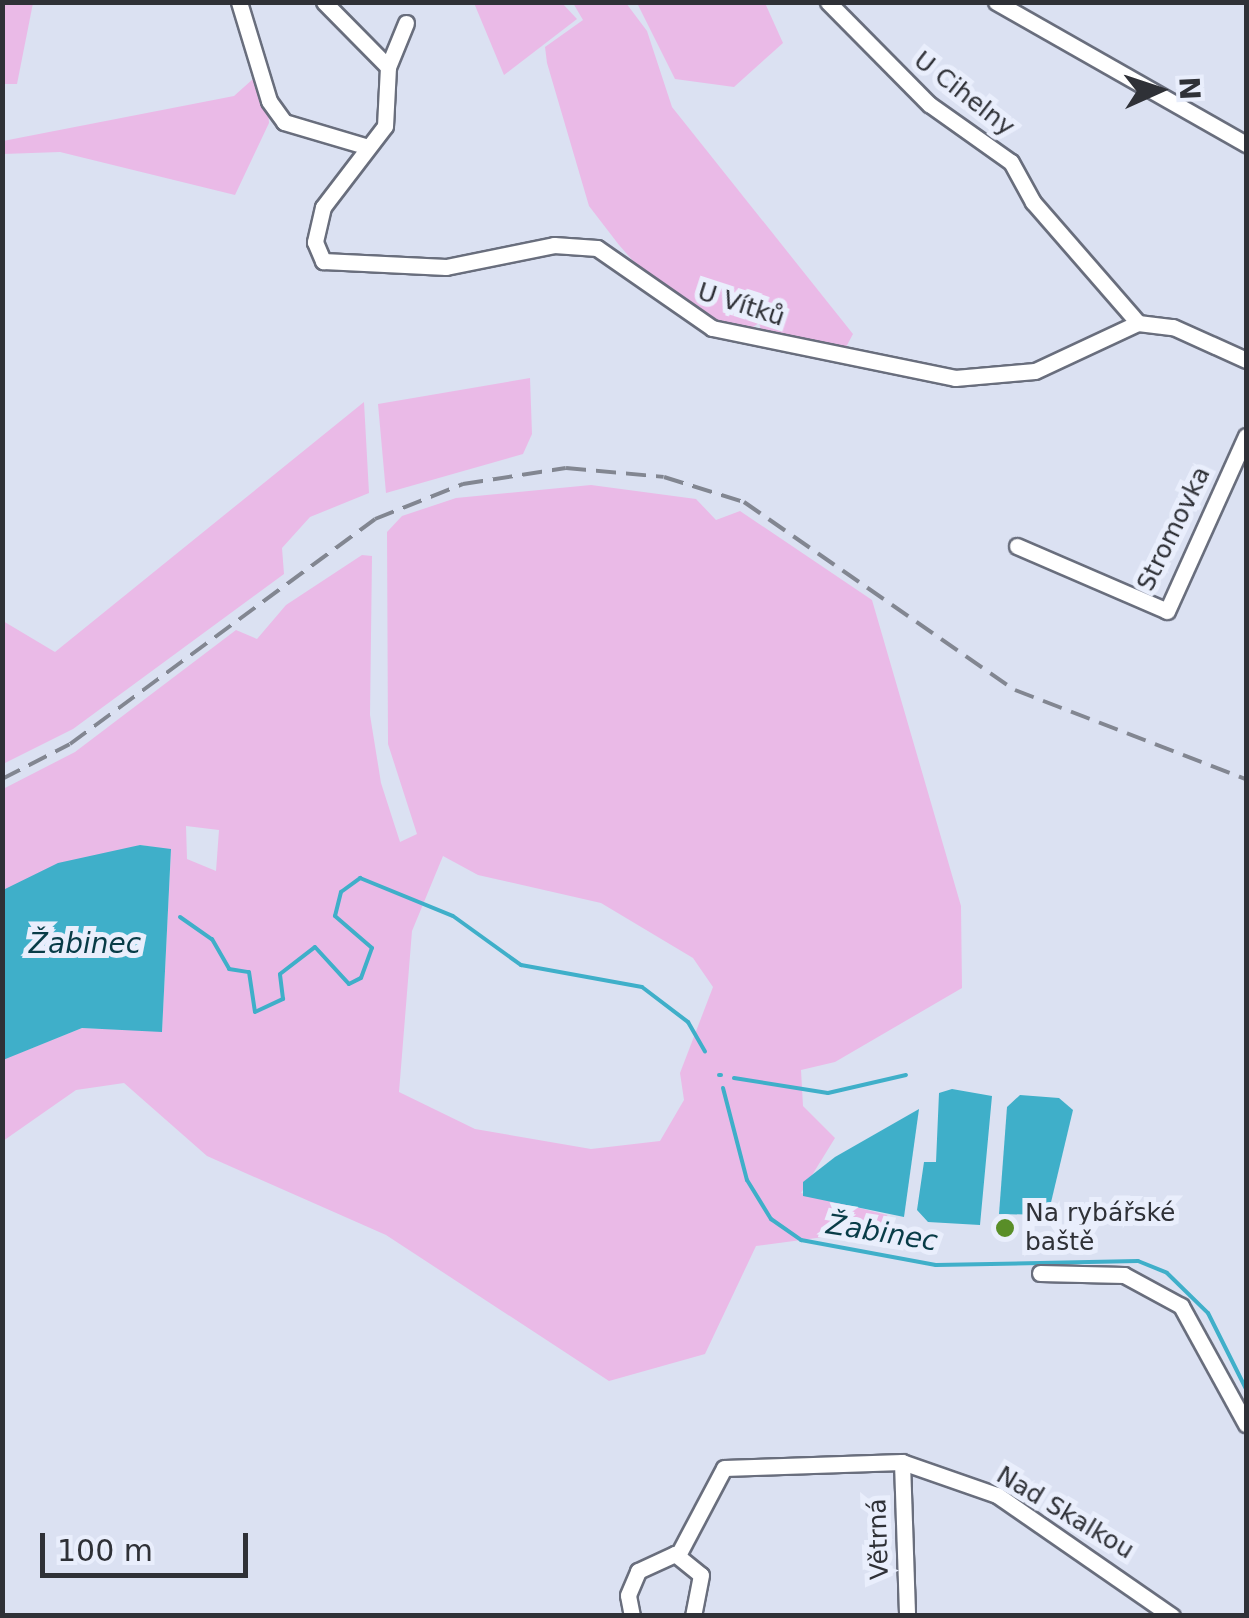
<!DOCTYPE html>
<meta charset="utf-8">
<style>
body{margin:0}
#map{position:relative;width:1249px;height:1618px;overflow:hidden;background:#dbe1f2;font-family:"DejaVu Sans",sans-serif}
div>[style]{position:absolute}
.green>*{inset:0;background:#eabae7}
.water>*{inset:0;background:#3fafc9}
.stream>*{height:4px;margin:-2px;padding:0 2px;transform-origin:2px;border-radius:2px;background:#3fafc9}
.roads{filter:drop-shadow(2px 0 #696e7d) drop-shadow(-2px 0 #696e7d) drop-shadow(0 2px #696e7d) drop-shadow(0 -2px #696e7d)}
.minor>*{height:15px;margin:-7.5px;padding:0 7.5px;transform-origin:7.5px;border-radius:7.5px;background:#fff}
.rail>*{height:4px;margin-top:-2px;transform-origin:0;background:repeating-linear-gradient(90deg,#828691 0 20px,transparent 0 30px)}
.dots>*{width:28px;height:28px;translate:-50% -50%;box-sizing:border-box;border:5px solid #e9eefc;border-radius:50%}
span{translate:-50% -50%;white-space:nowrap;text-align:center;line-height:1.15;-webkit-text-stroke:10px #e9eefc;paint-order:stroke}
.street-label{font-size:25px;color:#2f3137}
.poi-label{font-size:25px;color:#2f3137}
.left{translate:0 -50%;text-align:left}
.water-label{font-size:28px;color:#083c47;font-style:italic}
.frame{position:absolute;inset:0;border:5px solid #2f3137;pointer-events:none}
.north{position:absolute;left:1109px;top:40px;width:100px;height:100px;-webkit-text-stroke:8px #e9eefc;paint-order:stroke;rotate:87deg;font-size:28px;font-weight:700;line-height:40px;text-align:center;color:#2f3137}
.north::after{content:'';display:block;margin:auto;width:35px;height:45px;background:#2f3137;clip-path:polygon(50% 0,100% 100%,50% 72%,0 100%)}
.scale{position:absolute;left:40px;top:1533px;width:208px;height:45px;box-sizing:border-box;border:5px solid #2f3137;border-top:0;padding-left:12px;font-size:30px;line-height:35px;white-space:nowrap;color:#2f3137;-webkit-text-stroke:8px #e9eefc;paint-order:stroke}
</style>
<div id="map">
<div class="green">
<i style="clip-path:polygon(3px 2px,33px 3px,17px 84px,3px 84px)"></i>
<i style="clip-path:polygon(474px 3px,562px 3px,577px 19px,504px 75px)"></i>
<i style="clip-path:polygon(573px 3px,626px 3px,647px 31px,672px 107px,853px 334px,845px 349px,763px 336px,759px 323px,747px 331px,712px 323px,650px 280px,619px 245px,589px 206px,547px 63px,545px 47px,583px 20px)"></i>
<i style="clip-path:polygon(637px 3px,765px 3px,783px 43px,734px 87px,675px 79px)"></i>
<i style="clip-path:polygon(265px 68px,269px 123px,235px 195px,60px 152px,3px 154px,3px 141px,234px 96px)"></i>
<i style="clip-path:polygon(530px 378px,532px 434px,523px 454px,386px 493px,378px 404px)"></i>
<i style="clip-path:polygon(364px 402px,369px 493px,310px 517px,282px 548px,284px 574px,73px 729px,3px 764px,3px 621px,55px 652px)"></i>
<i style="clip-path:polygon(evenodd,591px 485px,696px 499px,716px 520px,740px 511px,872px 600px,961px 906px,962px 988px,835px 1062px,801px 1070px,803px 1106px,835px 1138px,801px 1193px,887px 1215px,891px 1228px,756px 1246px,705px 1354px,609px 1381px,386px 1235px,207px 1156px,124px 1083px,76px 1090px,3px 1141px,2px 1060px,82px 1028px,162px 1031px,171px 850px,140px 845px,3px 890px,3px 789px,75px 752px,236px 630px,257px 639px,286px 605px,362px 555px,372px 556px,370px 715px,381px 783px,400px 842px,417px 834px,388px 744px,387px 532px,402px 516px,456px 498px,591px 485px,186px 826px,219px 830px,216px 871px,187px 859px,186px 826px,591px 485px,443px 856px,478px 875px,601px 903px,693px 958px,713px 987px,680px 1073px,684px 1100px,660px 1141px,591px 1149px,475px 1129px,399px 1092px,412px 931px,443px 856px)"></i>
</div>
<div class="water">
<i style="clip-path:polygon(140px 845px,171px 849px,162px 1032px,82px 1028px,3px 1060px,3px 890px,58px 863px)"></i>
<i style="clip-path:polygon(952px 1089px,992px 1096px,980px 1225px,928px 1222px,917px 1210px,924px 1162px,936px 1162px,939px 1093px)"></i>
<i style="clip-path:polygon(1020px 1095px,1059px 1098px,1073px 1110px,1048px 1215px,999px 1214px,1007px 1107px)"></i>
<i style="clip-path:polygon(919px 1109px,904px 1217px,803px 1196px,803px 1182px,835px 1157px)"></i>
</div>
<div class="stream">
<i style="left:180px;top:917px;width:39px;rotate:35deg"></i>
<i style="left:212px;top:939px;width:34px;rotate:60deg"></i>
<i style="left:229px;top:969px;width:20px;rotate:9deg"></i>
<i style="left:249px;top:972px;width:40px;rotate:81.5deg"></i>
<i style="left:255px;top:1012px;width:31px;rotate:-25deg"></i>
<i style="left:283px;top:999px;width:25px;rotate:-97deg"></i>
<i style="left:280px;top:974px;width:44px;rotate:-37.6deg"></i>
<i style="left:315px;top:947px;width:50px;rotate:47.4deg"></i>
<i style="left:349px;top:984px;width:13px;rotate:-27deg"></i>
<i style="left:361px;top:978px;width:32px;rotate:-70deg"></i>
<i style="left:372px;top:948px;width:49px;rotate:-139.1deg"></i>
<i style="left:335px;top:916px;width:25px;rotate:-76deg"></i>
<i style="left:341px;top:892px;width:24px;rotate:-36deg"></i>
<i style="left:360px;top:878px;width:100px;rotate:22.2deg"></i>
<i style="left:453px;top:916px;width:84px;rotate:35.8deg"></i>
<i style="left:521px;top:965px;width:123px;rotate:10.3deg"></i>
<i style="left:642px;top:987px;width:58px;rotate:37.3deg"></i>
<i style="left:688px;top:1022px;width:34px;rotate:60deg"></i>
<i style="left:719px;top:1075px;width:2px"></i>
<i style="left:734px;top:1078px;width:95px;rotate:9.1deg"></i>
<i style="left:828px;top:1093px;width:80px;rotate:-13deg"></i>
<i style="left:723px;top:1088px;width:95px;rotate:75.4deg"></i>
<i style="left:747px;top:1180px;width:46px;rotate:58.4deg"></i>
<i style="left:771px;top:1219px;width:37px;rotate:35deg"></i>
<i style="left:801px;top:1240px;width:137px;rotate:10.5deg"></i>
<i style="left:936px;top:1265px;width:202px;rotate:-1.1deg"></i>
<i style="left:1138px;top:1261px;width:31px;rotate:22deg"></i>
<i style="left:1167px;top:1273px;width:57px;rotate:44.3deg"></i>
<i style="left:1208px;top:1313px;width:85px;rotate:63.4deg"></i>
</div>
<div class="roads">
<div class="minor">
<i style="left:239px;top:2px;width:103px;rotate:73.1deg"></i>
<i style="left:269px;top:101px;width:26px;rotate:54deg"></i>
<i style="left:284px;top:122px;width:84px;rotate:16.5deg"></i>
<i style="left:324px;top:2px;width:91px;rotate:45.4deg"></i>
<i style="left:828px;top:2px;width:144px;rotate:45.3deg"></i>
<i style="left:929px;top:104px;width:100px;rotate:35.3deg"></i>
<i style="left:1011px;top:162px;width:46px;rotate:61.2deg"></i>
<i style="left:1033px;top:202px;width:160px;rotate:49deg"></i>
<i style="left:996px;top:2px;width:288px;rotate:29.6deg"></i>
<i style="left:406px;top:23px;width:48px;rotate:112.2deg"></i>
<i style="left:388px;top:67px;width:59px;rotate:92.9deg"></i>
<i style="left:385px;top:126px;width:102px;rotate:127.4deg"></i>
<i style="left:323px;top:207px;width:36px;rotate:103deg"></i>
<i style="left:315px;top:242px;width:21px;rotate:67deg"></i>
<i style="left:323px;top:261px;width:123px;rotate:2.8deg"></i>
<i style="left:446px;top:267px;width:110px;rotate:-11.5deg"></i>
<i style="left:554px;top:245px;width:43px;rotate:4deg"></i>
<i style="left:597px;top:248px;width:140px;rotate:34.8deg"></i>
<i style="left:712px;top:328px;width:248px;rotate:11.6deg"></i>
<i style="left:955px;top:378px;width:80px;rotate:-5deg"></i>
<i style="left:1035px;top:371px;width:114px;rotate:-25deg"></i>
<i style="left:1138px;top:323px;width:35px;rotate:7deg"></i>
<i style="left:1173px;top:327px;width:80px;rotate:24.3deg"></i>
<i style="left:1017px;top:546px;width:163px;rotate:23.4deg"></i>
<i style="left:1167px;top:611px;width:192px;rotate:-65.7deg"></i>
<i style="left:1040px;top:1273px;width:84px;rotate:1.4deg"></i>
<i style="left:1124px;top:1275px;width:65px;rotate:28.5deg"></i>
<i style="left:1181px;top:1306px;width:135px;rotate:61.2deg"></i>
<i style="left:902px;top:1462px;width:154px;rotate:88.1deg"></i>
<i style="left:678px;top:1555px;width:98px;rotate:-62.1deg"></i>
<i style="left:724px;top:1468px;width:178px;rotate:-1.9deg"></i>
<i style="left:902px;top:1462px;width:101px;rotate:19.2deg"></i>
<i style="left:997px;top:1495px;width:213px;rotate:34.7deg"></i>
<i style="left:632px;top:1616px;width:21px;rotate:-101deg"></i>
<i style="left:628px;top:1595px;width:26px;rotate:-67deg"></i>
<i style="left:638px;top:1571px;width:41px;rotate:-24.7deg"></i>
<i style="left:675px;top:1554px;width:33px;rotate:39deg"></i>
<i style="left:701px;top:1575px;width:42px;rotate:101deg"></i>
</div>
</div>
<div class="rail">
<i style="left:2px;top:779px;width:76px;rotate:-27.2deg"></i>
<i style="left:70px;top:744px;width:379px;rotate:-36.4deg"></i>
<i style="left:375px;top:519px;width:95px;rotate:-21.7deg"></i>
<i style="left:463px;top:484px;width:104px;rotate:-8.8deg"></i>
<i style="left:566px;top:468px;width:98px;rotate:5.2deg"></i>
<i style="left:664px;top:477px;width:84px;rotate:17.4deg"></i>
<i style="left:744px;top:502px;width:330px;rotate:34.8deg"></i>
<i style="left:1015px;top:690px;width:248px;rotate:21.1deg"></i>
</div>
<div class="dots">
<i style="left:1005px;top:1228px;background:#598e28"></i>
</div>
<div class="street-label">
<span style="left:964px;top:94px;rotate:38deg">U Cihelny</span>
<span style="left:741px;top:305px;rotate:18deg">U Vítků</span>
<span style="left:1174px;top:529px;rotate:-64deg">Stromovka</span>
<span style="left:1065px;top:1513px;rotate:31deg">Nad Skalkou</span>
<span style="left:879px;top:1539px;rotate:-92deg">Větrná</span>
</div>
<div class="poi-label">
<span class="left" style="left:1025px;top:1228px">Na rybářské<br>baště</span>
</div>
<div class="water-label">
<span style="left:85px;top:944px">Žabinec</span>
<span style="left:882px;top:1233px;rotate:9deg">Žabinec</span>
</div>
<div class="frame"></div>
<div class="north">N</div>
<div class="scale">100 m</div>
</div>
